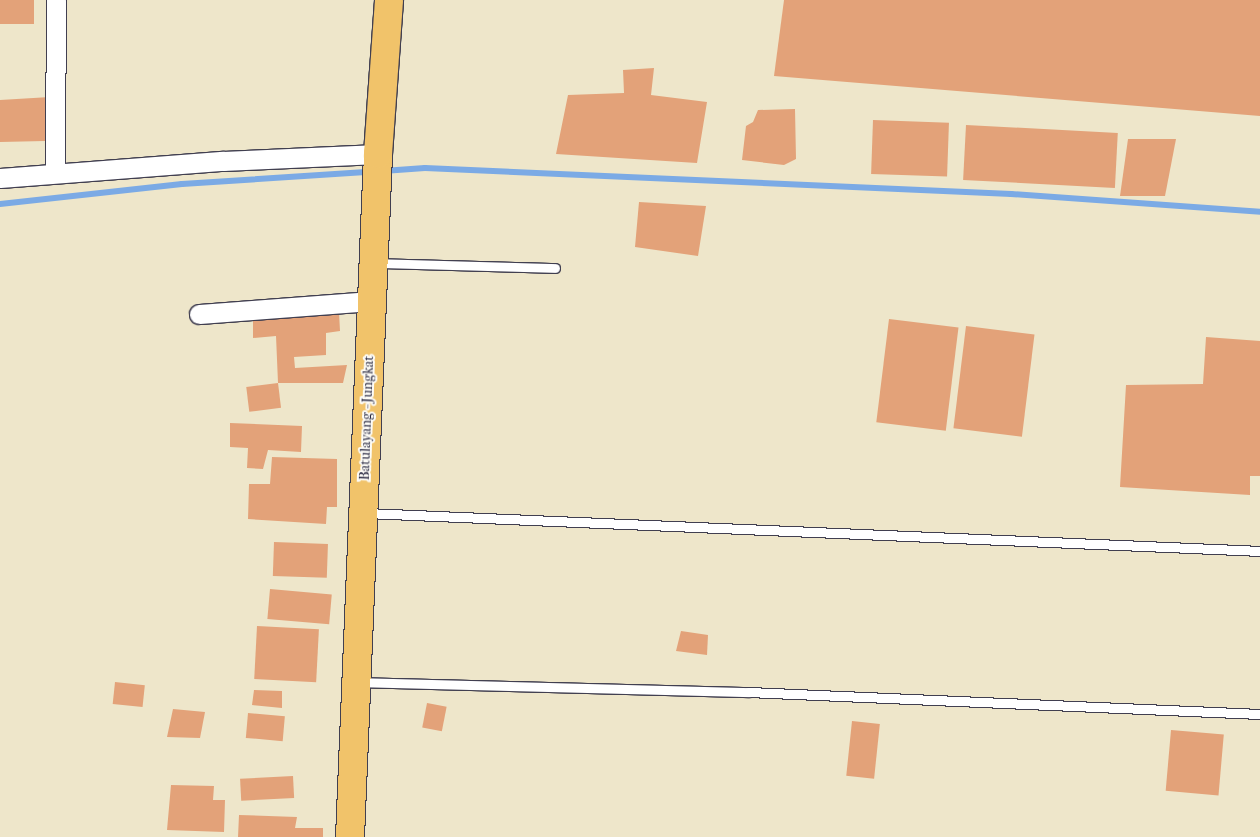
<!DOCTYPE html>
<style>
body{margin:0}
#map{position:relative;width:1260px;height:837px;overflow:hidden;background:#eee6ca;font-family:"IM FELL French Canon",serif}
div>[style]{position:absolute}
.stream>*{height:6px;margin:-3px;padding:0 3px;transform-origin:3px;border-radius:3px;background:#7baae5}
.building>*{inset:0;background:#e3a279;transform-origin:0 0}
.roads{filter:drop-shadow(1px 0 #413f50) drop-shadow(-1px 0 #413f50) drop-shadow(0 1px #413f50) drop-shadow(0 -1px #413f50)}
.service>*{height:9px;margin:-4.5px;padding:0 4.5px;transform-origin:4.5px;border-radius:4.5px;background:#fff}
.minor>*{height:19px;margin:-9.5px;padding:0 9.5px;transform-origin:9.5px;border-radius:9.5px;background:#fff}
.trunk>*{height:28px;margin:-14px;padding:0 14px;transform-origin:14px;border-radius:14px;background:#f1c36a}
span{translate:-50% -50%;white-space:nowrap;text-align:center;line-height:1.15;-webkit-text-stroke:4px #fdfcf7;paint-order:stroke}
.street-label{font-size:14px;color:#22223b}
</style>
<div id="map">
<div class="stream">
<i style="left:383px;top:171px;width:42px;rotate:-4.1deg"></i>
<i style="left:425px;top:168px;width:587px;rotate:2.54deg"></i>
<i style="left:1011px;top:194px;width:250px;rotate:4.1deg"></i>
<i style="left:0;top:204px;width:183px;rotate:-6.3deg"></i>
<i style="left:182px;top:184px;width:188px;rotate:-3.7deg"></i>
</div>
<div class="building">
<i style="left:0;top:0;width:34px;height:24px"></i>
<i style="clip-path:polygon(784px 0,1260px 0,1260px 116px,774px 76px)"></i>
<i style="clip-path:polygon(654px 68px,651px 95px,707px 102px,697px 163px,556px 154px,568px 95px,624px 93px,623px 70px)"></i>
<i style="clip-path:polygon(50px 97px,45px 141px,0 142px,0 100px)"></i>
<i style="clip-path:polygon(795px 109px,796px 159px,784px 165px,742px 160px,746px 126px,753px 122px,758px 110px)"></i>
<i style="left:873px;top:120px;width:76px;height:54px;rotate:2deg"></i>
<i style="left:966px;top:125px;width:152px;height:55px;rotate:3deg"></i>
<i style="clip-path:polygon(1128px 139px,1176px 139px,1165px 196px,1120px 196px)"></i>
<i style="clip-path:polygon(639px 202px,706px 206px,698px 256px,635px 247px)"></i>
<i style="clip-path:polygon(339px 312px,340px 331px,326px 333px,326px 355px,294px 357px,295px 368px,347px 365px,343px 383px,278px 383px,276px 336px,253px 338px,253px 319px)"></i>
<i style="left:889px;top:319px;width:70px;height:104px;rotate:7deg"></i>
<i style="left:966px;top:326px;width:69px;height:103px;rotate:7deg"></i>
<i style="clip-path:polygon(1206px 337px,1260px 341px,1260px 476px,1250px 476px,1250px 495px,1120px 487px,1126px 385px,1203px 384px)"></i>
<i style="left:278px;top:383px;width:25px;height:32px;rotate:83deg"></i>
<i style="clip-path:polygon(230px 423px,302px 426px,301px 452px,268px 450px,263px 469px,247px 468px,248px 448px,230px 447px)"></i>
<i style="clip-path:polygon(272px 457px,337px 459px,337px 507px,327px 507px,326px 524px,248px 519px,249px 484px,270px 484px)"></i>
<i style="left:274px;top:542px;width:54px;height:34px;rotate:2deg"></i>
<i style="left:270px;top:589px;width:62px;height:30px;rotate:5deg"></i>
<i style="left:257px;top:626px;width:62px;height:53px;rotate:3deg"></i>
<i style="clip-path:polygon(681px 631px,708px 635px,707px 655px,676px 651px)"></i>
<i style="left:115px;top:682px;width:30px;height:22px;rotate:6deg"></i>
<i style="clip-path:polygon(254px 690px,282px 691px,282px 708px,252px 705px)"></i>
<i style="left:427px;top:703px;width:20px;height:25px;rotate:11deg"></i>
<i style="clip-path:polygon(173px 709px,205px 712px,200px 738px,167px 737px)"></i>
<i style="left:248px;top:713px;width:37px;height:25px;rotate:5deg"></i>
<i style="left:852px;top:721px;width:28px;height:55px;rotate:6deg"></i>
<i style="left:1171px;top:730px;width:53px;height:61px;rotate:5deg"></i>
<i style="left:293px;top:776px;width:22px;height:53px;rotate:87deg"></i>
<i style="clip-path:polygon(171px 785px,214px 786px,213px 800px,225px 800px,224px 832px,167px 830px)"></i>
<i style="clip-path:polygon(239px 815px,297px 817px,295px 828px,323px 828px,323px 837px,238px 837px)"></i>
</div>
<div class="roads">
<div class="service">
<i style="left:376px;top:263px;width:179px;rotate:1.6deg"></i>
<i style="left:366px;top:513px;width:895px;rotate:2.43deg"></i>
<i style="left:358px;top:682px;width:390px;rotate:1.5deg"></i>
<i style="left:748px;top:692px;width:512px;rotate:2.46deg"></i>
</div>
<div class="minor">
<i style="left:55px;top:172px;width:172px;rotate:-89.7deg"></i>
<i style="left:0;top:178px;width:224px;rotate:-4.4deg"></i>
<i style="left:223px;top:161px;width:155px;rotate:-2.6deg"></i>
<i style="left:199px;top:314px;width:173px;rotate:-4.3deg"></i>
</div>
<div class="trunk">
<i style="left:350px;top:837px;width:684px;rotate:-87.65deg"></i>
<i style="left:378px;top:154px;width:154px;rotate:-85.9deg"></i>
</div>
</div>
<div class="street-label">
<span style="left:367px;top:418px;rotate:-88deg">Batulayang - Jungkat</span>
</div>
</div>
